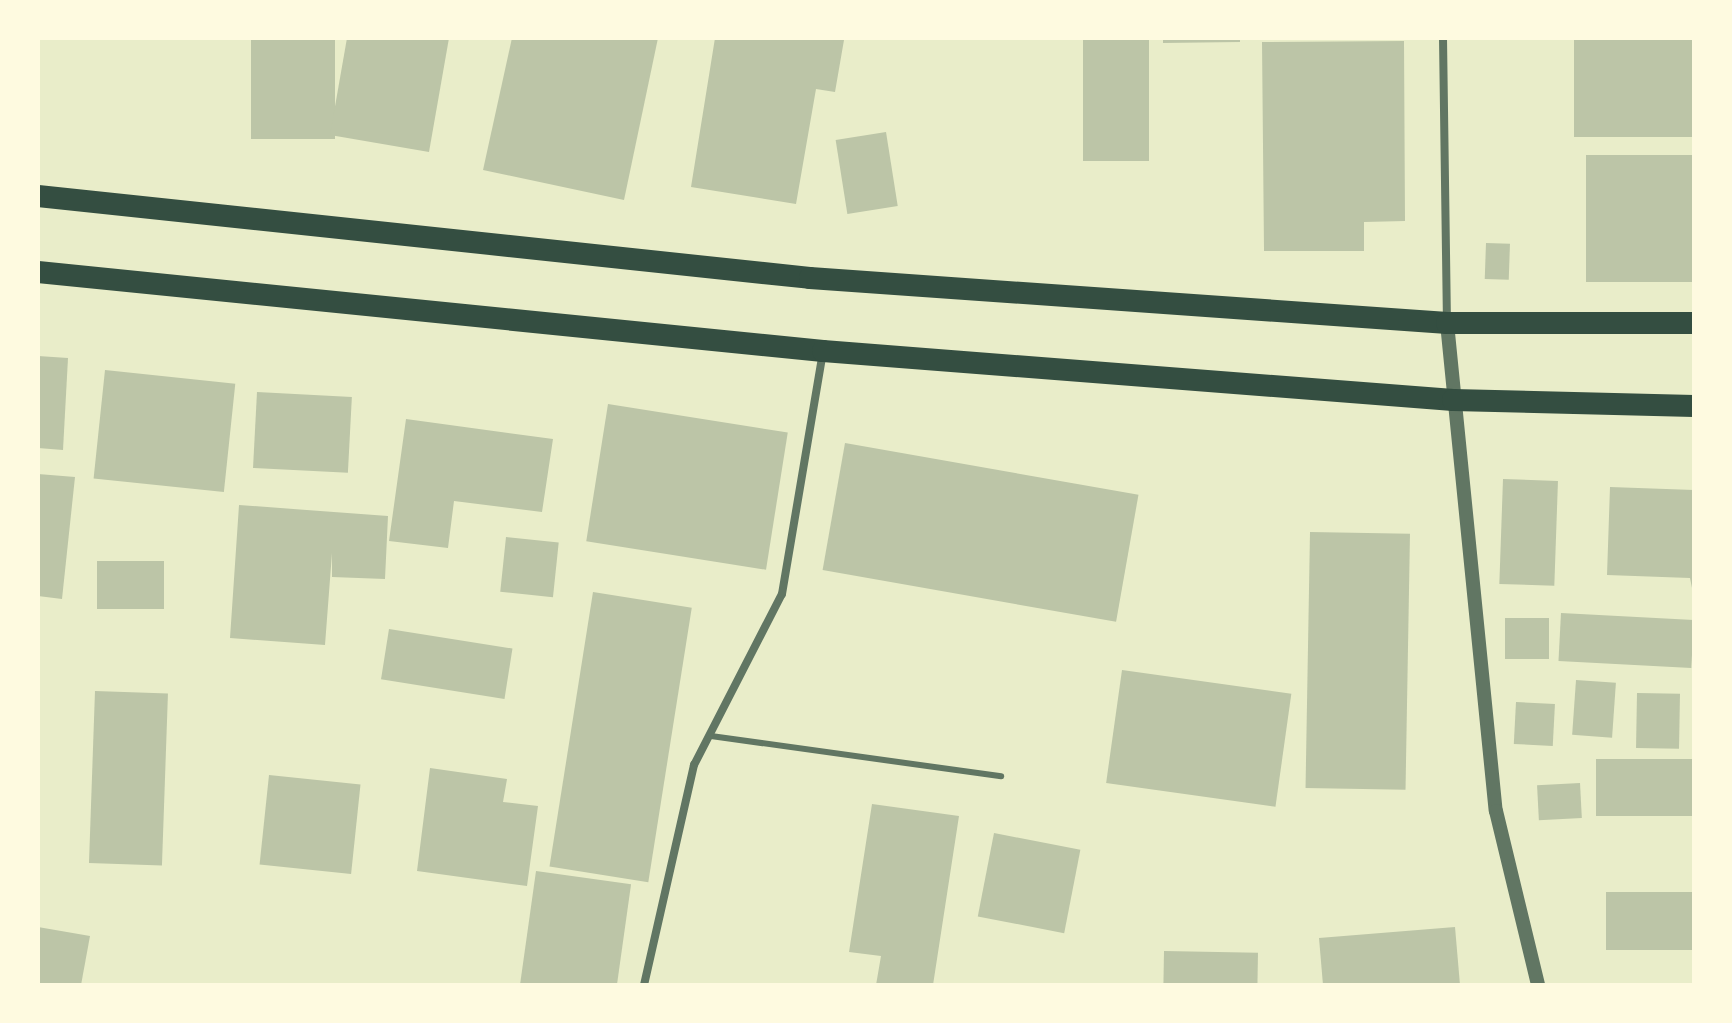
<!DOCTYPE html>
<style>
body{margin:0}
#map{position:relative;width:1732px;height:1023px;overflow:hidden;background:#e9edc9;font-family:Karla,sans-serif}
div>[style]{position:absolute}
.building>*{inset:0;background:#bcc5a7;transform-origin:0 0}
.service>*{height:6px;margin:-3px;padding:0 3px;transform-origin:3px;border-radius:3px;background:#617663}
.minor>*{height:8px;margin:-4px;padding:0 4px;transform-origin:4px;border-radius:4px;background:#617663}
.tertiary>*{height:14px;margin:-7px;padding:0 7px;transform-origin:7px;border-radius:7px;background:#617663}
.trunk>*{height:22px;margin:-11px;padding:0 11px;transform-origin:11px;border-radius:11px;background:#344e41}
span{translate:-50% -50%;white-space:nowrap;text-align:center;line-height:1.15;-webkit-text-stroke:6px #fefae0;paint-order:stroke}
.frame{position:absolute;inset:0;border:40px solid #fefae0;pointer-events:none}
</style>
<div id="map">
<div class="building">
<i style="left:251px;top:38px;width:84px;height:101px"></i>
<i style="clip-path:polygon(347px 38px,449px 38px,429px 152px,330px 135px)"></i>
<i style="clip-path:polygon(512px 38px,658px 38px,624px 200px,483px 170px)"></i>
<i style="clip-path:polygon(715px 38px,844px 40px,835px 92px,816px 89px,796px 204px,691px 187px)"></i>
<i style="left:1083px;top:38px;width:66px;height:123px"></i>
<i style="clip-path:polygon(1163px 38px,1240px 38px,1240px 42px,1163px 43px)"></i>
<i style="left:1574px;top:38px;width:120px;height:99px"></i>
<i style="clip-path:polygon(1404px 41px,1405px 221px,1364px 222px,1364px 251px,1264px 251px,1262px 42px)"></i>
<i style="left:886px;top:132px;width:75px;height:51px;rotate:81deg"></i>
<i style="left:1694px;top:155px;width:127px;height:108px;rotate:90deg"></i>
<i style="left:1486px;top:243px;width:24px;height:36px;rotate:2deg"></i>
<i style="clip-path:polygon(38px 356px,68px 358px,63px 450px,38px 448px)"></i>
<i style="left:105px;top:370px;width:131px;height:109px;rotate:6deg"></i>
<i style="left:257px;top:392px;width:95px;height:76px;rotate:3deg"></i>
<i style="left:608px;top:404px;width:182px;height:139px;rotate:9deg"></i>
<i style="clip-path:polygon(406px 419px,553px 439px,542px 512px,454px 501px,448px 548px,389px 541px)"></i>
<i style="left:845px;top:443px;width:298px;height:129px;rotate:10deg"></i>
<i style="clip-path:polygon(38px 474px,75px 477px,62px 599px,38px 596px)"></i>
<i style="left:1503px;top:479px;width:55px;height:105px;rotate:2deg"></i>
<i style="clip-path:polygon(1610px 487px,1694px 490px,1694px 598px,1690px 578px,1607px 575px)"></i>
<i style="clip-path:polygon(239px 505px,388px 516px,385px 579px,332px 577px,332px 553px,325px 645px,230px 638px)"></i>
<i style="left:1310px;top:532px;width:100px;height:256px;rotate:1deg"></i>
<i style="left:506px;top:537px;width:53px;height:55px;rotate:6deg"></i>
<i style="left:97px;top:561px;width:67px;height:48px"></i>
<i style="left:593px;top:592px;width:100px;height:278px;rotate:9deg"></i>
<i style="left:1561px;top:613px;width:133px;height:48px;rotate:3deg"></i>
<i style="left:1505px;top:618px;width:44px;height:41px"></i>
<i style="left:389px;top:629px;width:125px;height:51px;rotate:9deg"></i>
<i style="left:1122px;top:670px;width:171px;height:114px;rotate:8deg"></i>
<i style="left:1576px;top:680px;width:40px;height:55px;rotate:4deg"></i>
<i style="left:95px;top:691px;width:73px;height:172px;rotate:2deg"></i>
<i style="left:1637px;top:693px;width:43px;height:55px;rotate:1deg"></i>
<i style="left:1516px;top:702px;width:39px;height:42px;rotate:3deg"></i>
<i style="left:1694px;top:759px;width:57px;height:98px;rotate:90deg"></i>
<i style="clip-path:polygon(430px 768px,507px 779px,503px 802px,538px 806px,527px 886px,417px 871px)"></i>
<i style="left:269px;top:775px;width:92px;height:90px;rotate:6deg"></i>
<i style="left:1580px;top:783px;width:35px;height:43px;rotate:87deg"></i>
<i style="clip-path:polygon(872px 804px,959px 816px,933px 985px,876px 985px,881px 956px,849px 952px)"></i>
<i style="left:994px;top:833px;width:88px;height:85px;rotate:11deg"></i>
<i style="left:536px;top:871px;width:96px;height:115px;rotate:8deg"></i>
<i style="left:1694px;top:892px;width:58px;height:88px;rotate:90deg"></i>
<i style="clip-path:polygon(38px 927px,90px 936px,81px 985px,38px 985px)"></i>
<i style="clip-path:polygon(1455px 927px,1460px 985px,1323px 985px,1319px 938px)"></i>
<i style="left:1164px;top:951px;width:94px;height:34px;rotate:1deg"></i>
</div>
<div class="service">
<i style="left:711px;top:736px;width:293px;rotate:7.9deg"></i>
</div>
<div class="minor">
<i style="left:1443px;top:38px;width:285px;rotate:89.2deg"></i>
<i style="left:644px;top:985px;width:226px;rotate:-77.2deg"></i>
<i style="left:694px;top:765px;width:192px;rotate:-62.8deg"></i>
<i style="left:782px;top:594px;width:245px;rotate:-80.4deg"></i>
</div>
<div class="tertiary">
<i style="left:1447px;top:323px;width:490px;rotate:84.3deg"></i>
<i style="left:1496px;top:811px;width:179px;rotate:76.4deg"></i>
</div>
<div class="trunk">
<i style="left:38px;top:196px;width:776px;rotate:6.06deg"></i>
<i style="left:810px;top:278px;width:639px;rotate:4.04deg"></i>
<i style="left:1447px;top:323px;width:247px"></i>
<i style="left:38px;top:272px;width:789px;rotate:5.75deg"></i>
<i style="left:823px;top:351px;width:632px;rotate:4.45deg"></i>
<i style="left:1453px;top:400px;width:241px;rotate:1.4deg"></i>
</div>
<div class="frame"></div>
</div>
